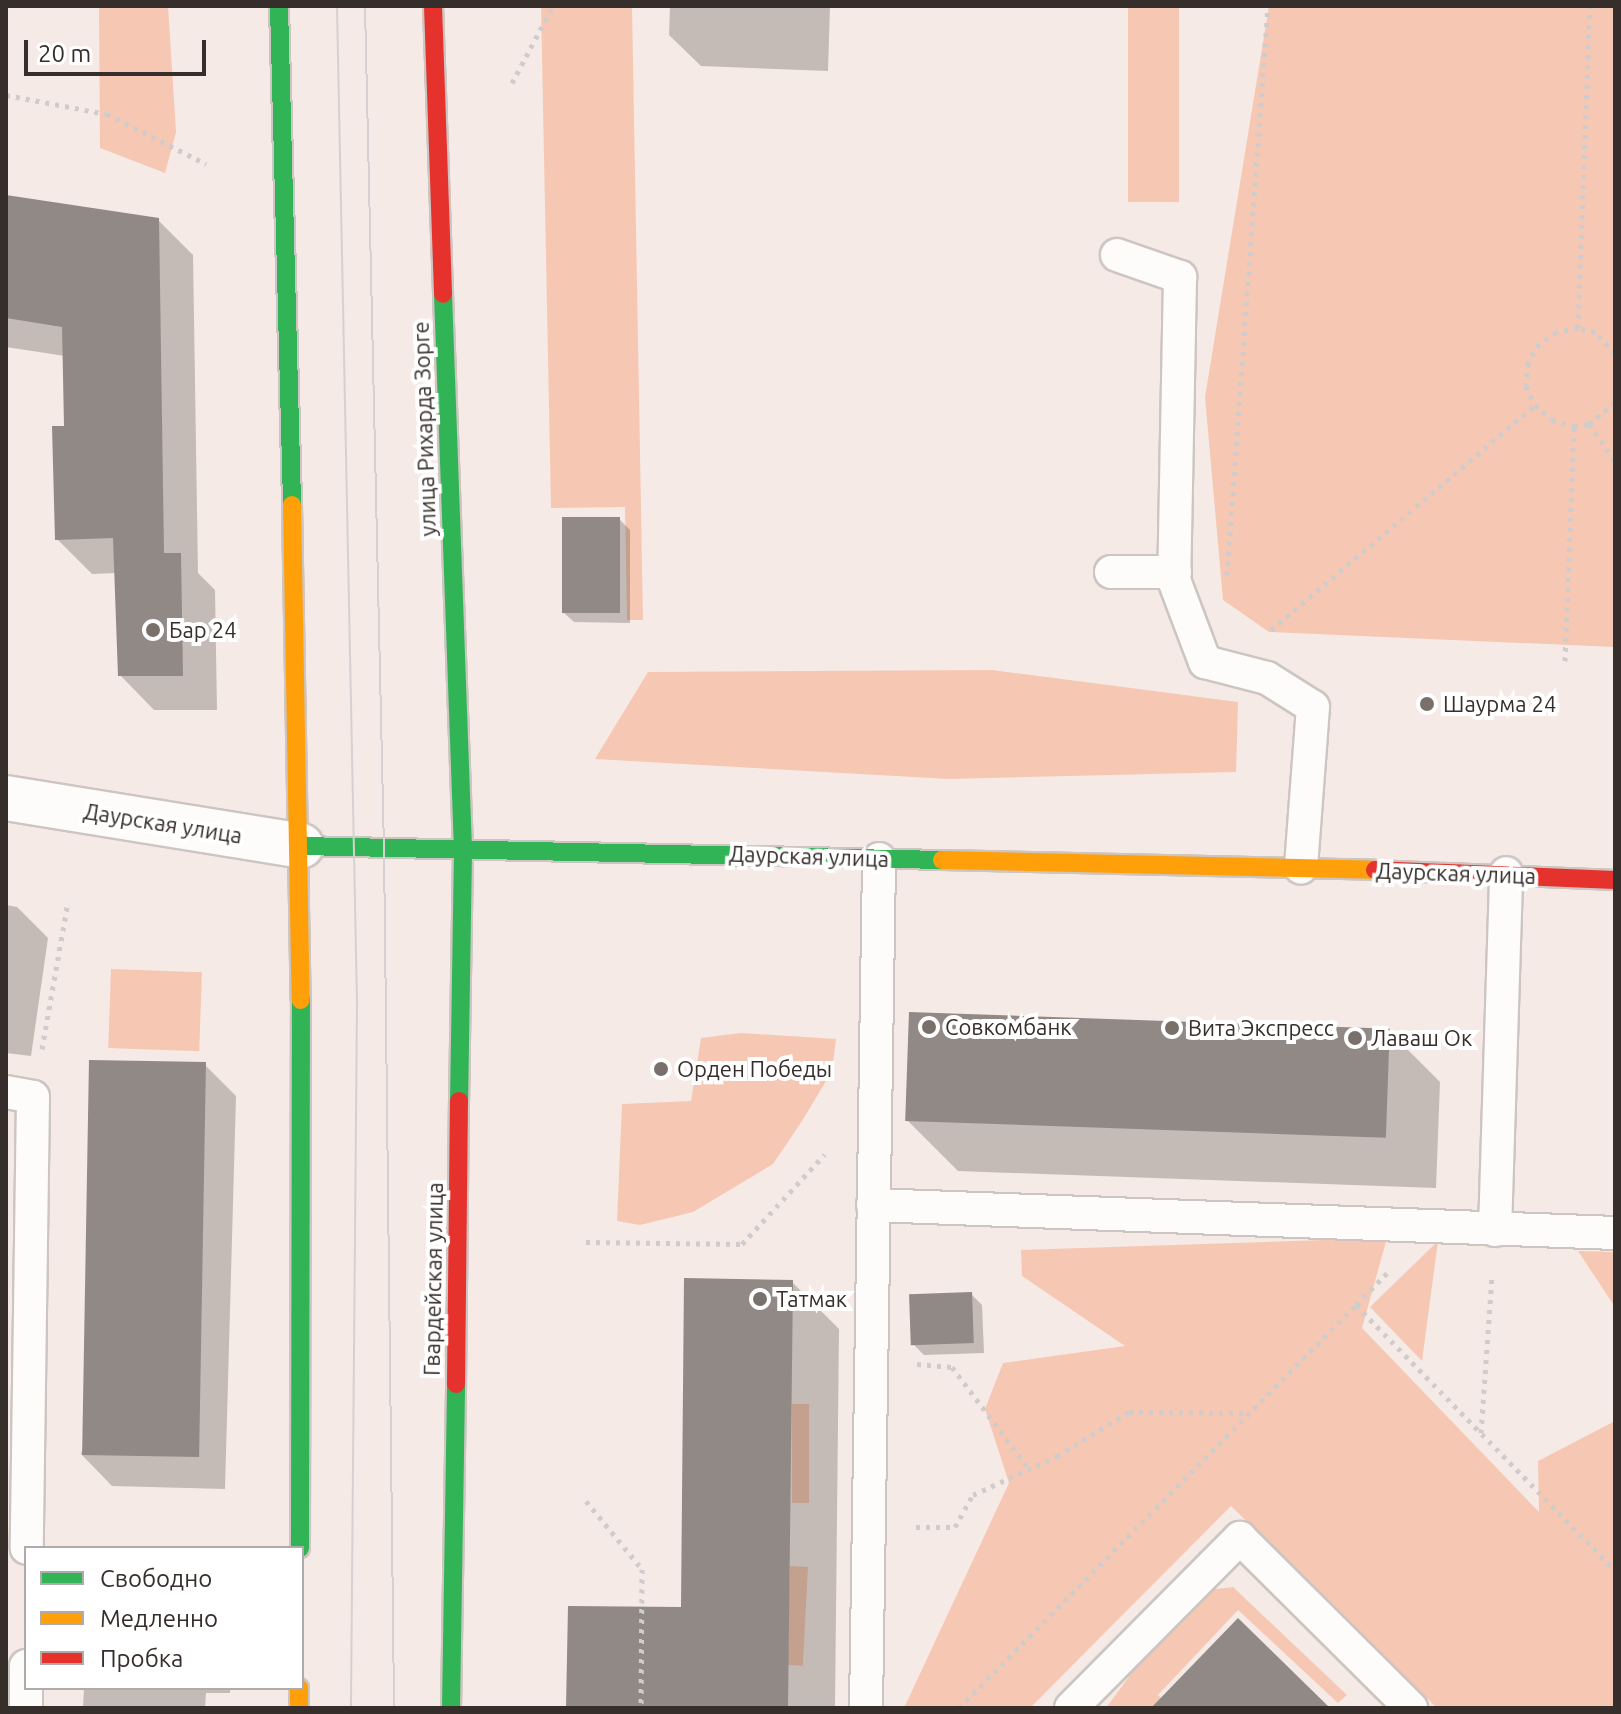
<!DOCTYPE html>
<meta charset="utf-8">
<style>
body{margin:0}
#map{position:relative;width:1621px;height:1714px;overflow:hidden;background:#f5eae5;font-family:Ubuntu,sans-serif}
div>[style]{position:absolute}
.green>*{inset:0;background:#f6c8b3;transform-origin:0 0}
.shadow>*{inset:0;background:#0003}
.building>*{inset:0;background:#918985;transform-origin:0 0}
.path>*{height:5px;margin-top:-2.5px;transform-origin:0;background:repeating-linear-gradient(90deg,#d0cccb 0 4px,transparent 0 10px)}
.roads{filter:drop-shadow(2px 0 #cdc5c1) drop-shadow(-2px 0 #cdc5c1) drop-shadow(0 2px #cdc5c1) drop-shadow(0 -2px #cdc5c1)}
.lane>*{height:32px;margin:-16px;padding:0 16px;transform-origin:16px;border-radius:16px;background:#fefcfb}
.street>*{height:44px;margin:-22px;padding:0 22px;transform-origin:22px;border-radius:22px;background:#fefcfb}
.fast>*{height:18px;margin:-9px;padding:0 9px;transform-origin:9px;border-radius:9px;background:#30b455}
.slow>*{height:18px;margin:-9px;padding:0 9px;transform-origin:9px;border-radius:9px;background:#ff9f0a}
.jam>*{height:18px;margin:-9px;padding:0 9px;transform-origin:9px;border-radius:9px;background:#e5322d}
.tram>*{height:2px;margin:-1px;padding:0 1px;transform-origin:1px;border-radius:1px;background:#d5d1d0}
.dots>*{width:22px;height:22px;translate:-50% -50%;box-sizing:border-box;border:4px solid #fff;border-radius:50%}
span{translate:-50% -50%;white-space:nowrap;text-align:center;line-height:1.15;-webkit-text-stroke:8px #fff;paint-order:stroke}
.street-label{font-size:22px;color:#362e2b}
.poi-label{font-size:22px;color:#362e2b}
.left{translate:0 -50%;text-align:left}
.frame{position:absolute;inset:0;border:8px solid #362e2b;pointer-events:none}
.legend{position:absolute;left:24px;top:1546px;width:280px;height:144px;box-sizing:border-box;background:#fff;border:2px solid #afabaa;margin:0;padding:10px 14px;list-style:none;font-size:24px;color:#362e2b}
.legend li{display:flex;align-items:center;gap:16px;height:40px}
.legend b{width:40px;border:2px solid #afabaa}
.scale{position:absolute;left:24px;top:40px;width:182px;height:36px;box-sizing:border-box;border:4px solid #362e2b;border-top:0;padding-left:10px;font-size:24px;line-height:28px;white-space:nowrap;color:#362e2b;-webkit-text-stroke:6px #fff;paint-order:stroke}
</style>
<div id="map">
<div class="green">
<i style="clip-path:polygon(99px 6px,168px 6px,176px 132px,165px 173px,100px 148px)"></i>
<i style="clip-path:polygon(541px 6px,632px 6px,643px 620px,627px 620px,625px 507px,551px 508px)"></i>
<i style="left:1128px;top:6px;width:51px;height:196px"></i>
<i style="clip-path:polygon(1269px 6px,1615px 6px,1615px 647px,1269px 632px,1223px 600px,1205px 397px)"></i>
<i style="clip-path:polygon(992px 670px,1238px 702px,1236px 772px,949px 779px,595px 759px,648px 672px)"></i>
<i style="left:111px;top:969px;width:91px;height:79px;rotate:2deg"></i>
<i style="clip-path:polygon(741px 1033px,836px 1039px,832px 1071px,802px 1121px,773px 1164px,693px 1212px,640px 1225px,617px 1221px,622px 1104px,691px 1101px,701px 1038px)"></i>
<i style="clip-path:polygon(1387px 1238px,1362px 1328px,1539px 1512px,1538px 1461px,1615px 1421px,1615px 1708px,1437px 1708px,1231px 1506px,1030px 1708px,904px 1708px,1009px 1483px,985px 1409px,1003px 1363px,1125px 1346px,1022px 1276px,1021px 1250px)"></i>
<i style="clip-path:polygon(1438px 1241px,1422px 1361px,1370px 1307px)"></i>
<i style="clip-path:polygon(1578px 1251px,1615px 1252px,1615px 1307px)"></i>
<i style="left:792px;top:1404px;width:17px;height:99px"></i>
<i style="left:790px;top:1566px;width:18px;height:99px;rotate:3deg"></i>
<i style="clip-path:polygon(1233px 1587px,1347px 1695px,1338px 1703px,1238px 1610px,1158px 1695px,1171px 1708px,1106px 1708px,1150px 1648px,1208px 1590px)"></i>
</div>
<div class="shadow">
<i style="clip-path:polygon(670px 6px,830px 6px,828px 71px,701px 66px,669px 35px)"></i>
<i style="clip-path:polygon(6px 197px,158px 220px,193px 255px,198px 573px,215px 590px,217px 710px,154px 710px,120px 675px,116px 573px,92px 574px,57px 539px,66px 428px,65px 356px,6px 347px)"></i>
<i style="clip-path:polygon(619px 519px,630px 530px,630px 623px,574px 622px,563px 612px)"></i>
<i style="clip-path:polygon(6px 905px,17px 907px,48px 938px,31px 1056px,6px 1053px)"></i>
<i style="clip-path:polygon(1389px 1031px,1440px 1082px,1436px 1188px,958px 1171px,907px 1120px)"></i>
<i style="clip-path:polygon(205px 1065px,236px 1096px,225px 1489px,112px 1486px,81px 1454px)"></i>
<i style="clip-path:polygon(792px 1282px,839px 1329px,835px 1708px,568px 1708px,683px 1610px)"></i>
<i style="clip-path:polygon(971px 1294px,982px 1305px,984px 1353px,924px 1355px,914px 1345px)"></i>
<i style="clip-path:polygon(84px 1688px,230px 1688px,230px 1693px,206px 1693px,205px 1708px,83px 1708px)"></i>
</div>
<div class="building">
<i style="clip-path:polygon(6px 195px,159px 218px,164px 553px,181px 553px,183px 676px,118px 676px,113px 538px,55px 540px,52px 426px,64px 426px,62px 327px,6px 318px)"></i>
<i style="left:562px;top:517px;width:58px;height:96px"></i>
<i style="left:909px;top:1012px;width:481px;height:109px;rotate:2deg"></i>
<i style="left:89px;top:1060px;width:117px;height:395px;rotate:1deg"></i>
<i style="clip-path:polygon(684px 1278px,793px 1280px,788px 1708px,566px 1708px,568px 1606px,681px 1607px)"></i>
<i style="left:972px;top:1292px;width:51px;height:63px;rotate:88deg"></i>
<i style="clip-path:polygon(1238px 1618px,1330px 1708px,1151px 1708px)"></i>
</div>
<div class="path">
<i style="left:512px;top:83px;width:87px;rotate:-62deg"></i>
<i style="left:6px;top:95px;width:103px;rotate:10.7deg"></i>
<i style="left:107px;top:114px;width:111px;rotate:26.8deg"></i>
<i style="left:1578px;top:328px;width:322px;rotate:-87.9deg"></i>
<i style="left:1615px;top:353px;width:29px;rotate:-134deg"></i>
<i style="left:1595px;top:332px;width:17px;rotate:-167deg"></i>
<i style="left:1578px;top:328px;width:22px;rotate:170deg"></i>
<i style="left:1556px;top:332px;width:21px;rotate:145deg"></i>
<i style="left:1539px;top:344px;width:22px;rotate:120deg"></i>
<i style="left:1528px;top:363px;width:23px;rotate:95deg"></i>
<i style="left:1526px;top:386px;width:21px;rotate:65deg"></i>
<i style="left:1535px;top:405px;width:23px;rotate:41deg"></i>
<i style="left:1552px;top:420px;width:23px;rotate:15deg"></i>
<i style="left:1574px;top:426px;width:15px;rotate:-8deg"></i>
<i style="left:1589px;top:424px;width:34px;rotate:-40deg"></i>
<i style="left:1589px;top:424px;width:45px;rotate:54.9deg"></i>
<i style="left:1227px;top:575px;width:570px;rotate:-85.88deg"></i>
<i style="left:1271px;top:630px;width:347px;rotate:-40.4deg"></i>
<i style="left:1565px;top:661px;width:235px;rotate:-87.8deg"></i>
<i style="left:42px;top:1049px;width:149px;rotate:-80deg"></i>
<i style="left:586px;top:1242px;width:156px;rotate:0.7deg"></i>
<i style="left:742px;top:1244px;width:122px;rotate:-47.3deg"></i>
<i style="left:1387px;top:1273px;width:45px;rotate:134.1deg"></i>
<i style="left:1356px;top:1305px;width:371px;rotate:45.7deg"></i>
<i style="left:917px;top:1364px;width:35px;rotate:5deg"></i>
<i style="left:952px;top:1367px;width:128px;rotate:53deg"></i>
<i style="left:1481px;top:1433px;width:158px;rotate:-86deg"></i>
<i style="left:586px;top:1501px;width:88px;rotate:50.5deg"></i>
<i style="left:642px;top:1569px;width:139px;rotate:90.4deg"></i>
<i style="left:916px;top:1527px;width:39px"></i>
<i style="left:955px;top:1527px;width:37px;rotate:-61deg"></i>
<i style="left:973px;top:1495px;width:93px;rotate:-24.9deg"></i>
<i style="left:1057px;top:1456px;width:84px;rotate:-31.4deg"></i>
<i style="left:1129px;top:1412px;width:121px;rotate:0.5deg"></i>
<i style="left:959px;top:1708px;width:566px;rotate:-45.43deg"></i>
</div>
<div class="roads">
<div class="lane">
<i style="left:1117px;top:255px;width:67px;rotate:19.2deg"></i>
<i style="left:1180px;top:277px;width:303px;rotate:91.1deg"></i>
<i style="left:1174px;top:580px;width:88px;rotate:69.3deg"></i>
<i style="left:1205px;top:662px;width:64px;rotate:14.5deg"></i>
<i style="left:1267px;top:678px;width:54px;rotate:32.2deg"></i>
<i style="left:1313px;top:707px;width:161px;rotate:94.3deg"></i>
<i style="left:1111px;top:572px;width:64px"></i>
<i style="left:6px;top:1092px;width:27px;rotate:10deg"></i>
<i style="left:33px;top:1097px;width:451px;rotate:90.8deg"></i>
<i style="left:873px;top:1205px;width:743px;rotate:2.16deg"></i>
<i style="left:1495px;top:1230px;width:357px;rotate:-88.2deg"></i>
<i style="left:26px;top:1708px;width:42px;rotate:-90deg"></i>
<i style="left:866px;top:1708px;width:849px;rotate:-89.12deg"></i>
<i style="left:1071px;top:1708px;width:240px;rotate:-45.2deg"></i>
<i style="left:1240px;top:1538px;width:241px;rotate:44.8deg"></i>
</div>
<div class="street">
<i style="left:6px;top:798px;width:299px;rotate:9.2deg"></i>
</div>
<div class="fast">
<i style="left:279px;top:6px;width:499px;rotate:88.5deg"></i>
<i style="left:443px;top:294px;width:557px;rotate:87.94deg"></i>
<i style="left:463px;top:851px;width:250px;rotate:90.9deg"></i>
<i style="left:301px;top:846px;width:641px;rotate:1.25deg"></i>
<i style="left:300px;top:1548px;width:548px;rotate:-89.9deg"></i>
<i style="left:451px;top:1708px;width:324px;rotate:-89.1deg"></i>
</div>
<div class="slow">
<i style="left:292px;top:505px;width:495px;rotate:89deg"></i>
<i style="left:942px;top:860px;width:433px;rotate:1.3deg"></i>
<i style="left:299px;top:1688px;width:20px;rotate:90deg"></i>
</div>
<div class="jam">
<i style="left:433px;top:6px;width:288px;rotate:88deg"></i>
<i style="left:1375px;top:870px;width:240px;rotate:2.4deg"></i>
<i style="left:456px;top:1384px;width:283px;rotate:-89.4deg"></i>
</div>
</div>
<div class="tram">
<i style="left:337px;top:6px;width:995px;rotate:88.85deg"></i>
<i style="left:357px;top:1001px;width:707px;rotate:90.49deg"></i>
<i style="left:365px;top:6px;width:843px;rotate:88.71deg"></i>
<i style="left:384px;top:849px;width:859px;rotate:89.33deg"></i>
</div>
<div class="dots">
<i style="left:153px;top:630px;background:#79706c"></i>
<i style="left:1427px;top:704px;background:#79706c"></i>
<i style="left:929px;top:1027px;background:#79706c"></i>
<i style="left:1172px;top:1028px;background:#79706c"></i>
<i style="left:1355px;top:1038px;background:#79706c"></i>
<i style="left:661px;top:1069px;background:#79706c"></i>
<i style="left:760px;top:1299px;background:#79706c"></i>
</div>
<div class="street-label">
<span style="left:424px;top:429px;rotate:-92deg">улица Рихарда Зорге</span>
<span style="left:163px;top:823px;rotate:9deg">Даурская улица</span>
<span style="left:809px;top:856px;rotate:2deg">Даурская улица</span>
<span style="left:1456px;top:873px;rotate:2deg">Даурская улица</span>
<span style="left:433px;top:1279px;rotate:-89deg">Гвардейская улица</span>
</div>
<div class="poi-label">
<span class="left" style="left:169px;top:630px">Бар 24</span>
<span class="left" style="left:1443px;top:704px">Шаурма 24</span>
<span class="left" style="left:945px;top:1027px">Совкомбанк</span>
<span class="left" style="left:1188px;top:1028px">Вита Экспресс</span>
<span class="left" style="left:1371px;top:1038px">Лаваш Ок</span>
<span class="left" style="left:677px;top:1069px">Орден Победы</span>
<span class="left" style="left:776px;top:1299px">Татмак</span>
</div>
<div class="frame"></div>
<ul class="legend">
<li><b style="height:10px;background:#30b455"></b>Свободно</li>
<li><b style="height:10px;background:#ff9f0a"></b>Медленно</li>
<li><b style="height:10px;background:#e5322d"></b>Пробка</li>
</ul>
<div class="scale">20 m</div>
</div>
